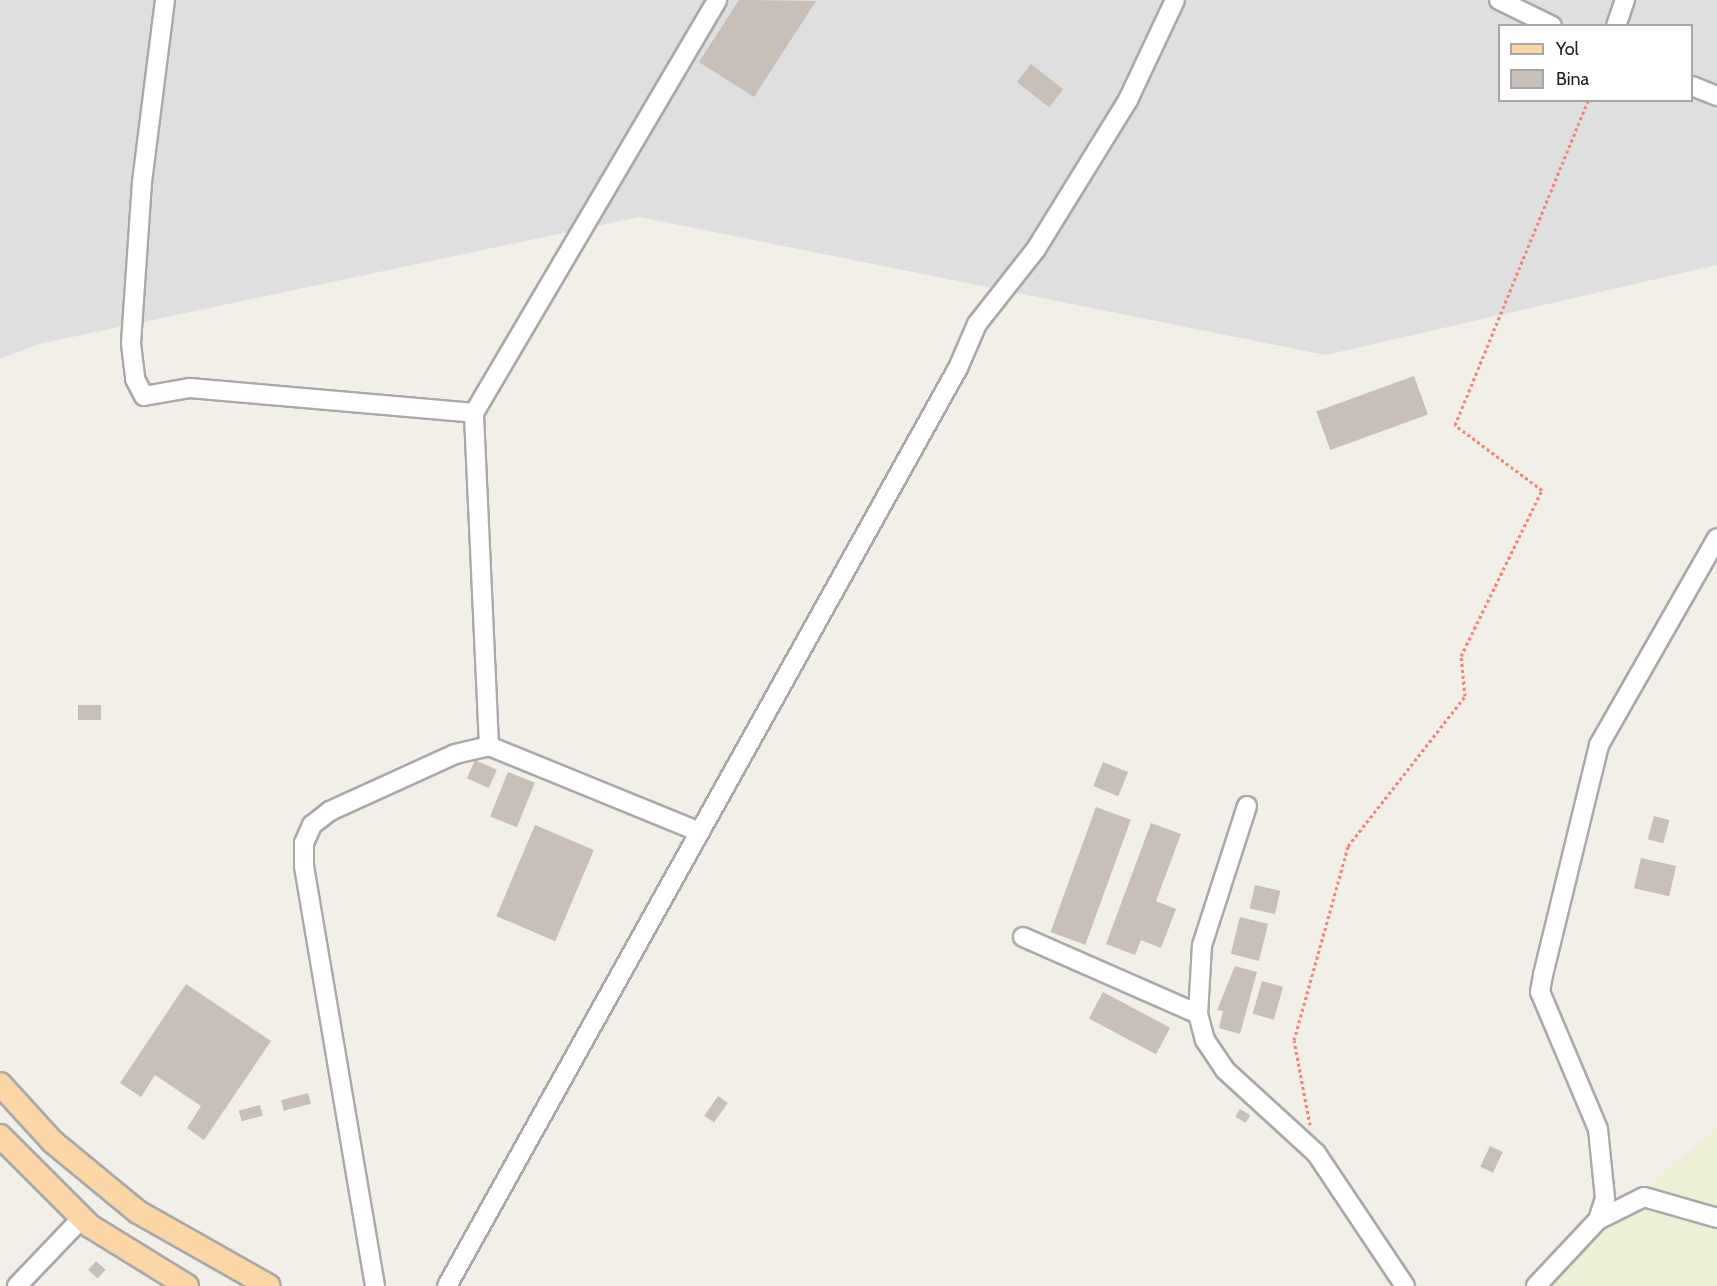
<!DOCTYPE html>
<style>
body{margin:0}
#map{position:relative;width:1717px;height:1286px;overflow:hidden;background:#f2efe9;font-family:Cabin,sans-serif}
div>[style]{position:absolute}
.residential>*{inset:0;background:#e0dfdf}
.farmland>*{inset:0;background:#eef0d5}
.building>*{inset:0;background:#c7bfb8;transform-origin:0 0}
.path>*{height:3px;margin-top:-1.5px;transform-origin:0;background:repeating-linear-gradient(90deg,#fa8072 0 3px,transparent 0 6px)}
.roads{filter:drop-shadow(2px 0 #a9a9a9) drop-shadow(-2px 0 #a9a9a9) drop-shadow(0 2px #a9a9a9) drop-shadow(0 -2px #a9a9a9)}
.minor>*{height:18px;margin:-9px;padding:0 9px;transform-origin:9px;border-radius:9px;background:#fff}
.major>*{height:22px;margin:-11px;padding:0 11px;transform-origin:11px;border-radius:11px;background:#fcd6a4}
span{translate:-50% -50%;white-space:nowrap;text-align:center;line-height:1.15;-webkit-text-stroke:5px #fff;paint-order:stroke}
.legend{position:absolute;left:1498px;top:24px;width:195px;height:78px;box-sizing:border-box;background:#fff;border:2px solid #a7a7a7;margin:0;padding:8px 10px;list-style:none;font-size:18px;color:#222}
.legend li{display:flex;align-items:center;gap:12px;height:30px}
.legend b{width:30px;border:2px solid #a7a7a7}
</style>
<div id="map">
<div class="residential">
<i style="clip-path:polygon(evenodd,0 0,1717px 0,1717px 265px,1326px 355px,639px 217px,39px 344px,0 359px,0 0,1500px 26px,1692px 26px,1692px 100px,1500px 100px,1500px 26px)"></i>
</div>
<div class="farmland">
<i style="clip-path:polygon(1717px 1126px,1717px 1286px,1536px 1286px)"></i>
</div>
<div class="building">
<i style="clip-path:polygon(739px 0,816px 1px,754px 97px,699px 62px)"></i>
<i style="left:1031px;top:64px;width:41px;height:23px;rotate:38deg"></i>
<i style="left:1414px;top:376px;width:41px;height:104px;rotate:70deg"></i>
<i style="left:101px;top:705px;width:15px;height:23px;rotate:90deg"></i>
<i style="left:475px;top:760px;width:24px;height:20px;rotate:24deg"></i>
<i style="left:1103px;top:762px;width:27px;height:26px;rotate:22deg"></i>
<i style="left:508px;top:772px;width:29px;height:48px;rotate:22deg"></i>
<i style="left:1096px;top:807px;width:37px;height:133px;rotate:20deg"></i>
<i style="left:1654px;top:816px;width:16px;height:24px;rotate:15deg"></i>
<i style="clip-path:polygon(1151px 823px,1181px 834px,1156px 901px,1176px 909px,1161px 948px,1141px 940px,1135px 955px,1106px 944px)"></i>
<i style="left:535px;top:825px;width:64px;height:99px;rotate:23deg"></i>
<i style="left:1641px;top:858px;width:36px;height:31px;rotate:13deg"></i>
<i style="left:1255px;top:885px;width:26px;height:24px;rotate:13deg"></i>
<i style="left:1240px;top:917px;width:29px;height:38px;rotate:14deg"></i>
<i style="clip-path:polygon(1235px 966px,1257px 972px,1240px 1034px,1219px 1028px,1223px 1011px,1217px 1010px)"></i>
<i style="left:1262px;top:981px;width:22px;height:34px;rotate:16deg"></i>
<i style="clip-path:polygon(186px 984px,271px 1041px,204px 1140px,187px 1128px,201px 1106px,155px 1075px,141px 1097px,120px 1083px)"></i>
<i style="left:1103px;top:992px;width:76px;height:30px;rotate:28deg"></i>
<i style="left:308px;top:1093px;width:11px;height:28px;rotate:75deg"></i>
<i style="left:718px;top:1096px;width:12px;height:24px;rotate:35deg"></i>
<i style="left:260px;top:1105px;width:11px;height:22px;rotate:75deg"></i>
<i style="left:1240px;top:1109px;width:12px;height:9px;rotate:31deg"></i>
<i style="left:1490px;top:1146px;width:14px;height:23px;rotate:25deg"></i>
<i style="left:96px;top:1261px;width:13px;height:12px;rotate:42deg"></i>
</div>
<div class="path">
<i style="left:1310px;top:1125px;width:86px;rotate:-100.7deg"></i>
<i style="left:1294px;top:1040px;width:201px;rotate:-74.4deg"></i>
<i style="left:1348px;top:846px;width:190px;rotate:-52deg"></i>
<i style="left:1465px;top:696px;width:40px;rotate:-95.7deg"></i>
<i style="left:1461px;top:656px;width:185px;rotate:-64deg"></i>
<i style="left:1542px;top:490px;width:109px;rotate:-143.2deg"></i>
<i style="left:1455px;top:425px;width:351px;rotate:-67.7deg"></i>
</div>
<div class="roads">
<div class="minor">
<i style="left:165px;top:0;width:183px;rotate:97.2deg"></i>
<i style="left:142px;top:182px;width:162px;rotate:93.9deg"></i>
<i style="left:131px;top:344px;width:35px;rotate:83deg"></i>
<i style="left:135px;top:379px;width:19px;rotate:62deg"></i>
<i style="left:144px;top:396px;width:47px;rotate:-9.9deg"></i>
<i style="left:190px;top:388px;width:285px;rotate:5deg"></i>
<i style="left:1499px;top:0;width:59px;rotate:26.1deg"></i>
<i style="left:1616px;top:26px;width:28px;rotate:-71deg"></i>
<i style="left:1692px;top:86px;width:27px;rotate:22deg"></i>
<i style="left:489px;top:746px;width:333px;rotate:-92.6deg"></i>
<i style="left:474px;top:413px;width:479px;rotate:-59.5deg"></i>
<i style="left:1247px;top:806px;width:146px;rotate:107.9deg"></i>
<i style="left:1202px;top:945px;width:69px;rotate:93.3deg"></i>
<i style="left:1198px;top:1014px;width:27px;rotate:75deg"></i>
<i style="left:1205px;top:1040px;width:36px;rotate:56deg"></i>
<i style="left:1225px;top:1070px;width:123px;rotate:42.4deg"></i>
<i style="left:1316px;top:1153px;width:160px;rotate:56.2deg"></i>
<i style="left:1023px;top:937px;width:191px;rotate:23.7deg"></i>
<i style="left:1598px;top:1220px;width:23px;rotate:-72deg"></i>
<i style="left:1605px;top:1198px;width:69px;rotate:-95.8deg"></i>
<i style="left:1598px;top:1129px;width:149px;rotate:-112.9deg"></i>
<i style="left:1540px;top:992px;width:17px;rotate:-80deg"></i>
<i style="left:1543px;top:975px;width:237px;rotate:-76.3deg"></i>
<i style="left:1599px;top:745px;width:238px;rotate:-60.3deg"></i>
<i style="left:17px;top:1286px;width:94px;rotate:-46.3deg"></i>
<i style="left:375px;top:1286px;width:426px;rotate:-99.6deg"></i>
<i style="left:304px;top:866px;width:23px;rotate:-90deg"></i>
<i style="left:304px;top:843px;width:20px;rotate:-66deg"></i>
<i style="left:312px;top:825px;width:23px;rotate:-38deg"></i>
<i style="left:330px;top:811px;width:137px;rotate:-24.5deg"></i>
<i style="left:455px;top:754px;width:35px;rotate:-13deg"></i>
<i style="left:489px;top:746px;width:228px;rotate:22.2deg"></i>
<i style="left:447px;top:1286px;width:1051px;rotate:-60.9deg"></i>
<i style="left:958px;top:368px;width:48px;rotate:-66.6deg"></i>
<i style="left:977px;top:324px;width:95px;rotate:-51.8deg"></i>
<i style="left:1036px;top:249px;width:175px;rotate:-58.3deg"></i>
<i style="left:1128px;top:100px;width:110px;rotate:-64.8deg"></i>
<i style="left:1536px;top:1286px;width:91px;rotate:-46.8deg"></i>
<i style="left:1598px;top:1220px;width:51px;rotate:-26.6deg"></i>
<i style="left:1644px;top:1197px;width:76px;rotate:16deg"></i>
</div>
<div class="major">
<i style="left:0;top:1084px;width:79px;rotate:47.6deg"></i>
<i style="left:53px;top:1142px;width:110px;rotate:39.5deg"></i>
<i style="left:138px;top:1212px;width:150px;rotate:29.5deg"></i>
<i style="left:0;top:1136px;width:127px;rotate:45deg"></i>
<i style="left:90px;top:1226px;width:114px;rotate:31.7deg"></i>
</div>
</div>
<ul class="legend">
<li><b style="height:8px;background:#fcd6a4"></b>Yol</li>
<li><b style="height:16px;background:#c7bfb8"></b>Bina</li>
</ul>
</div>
